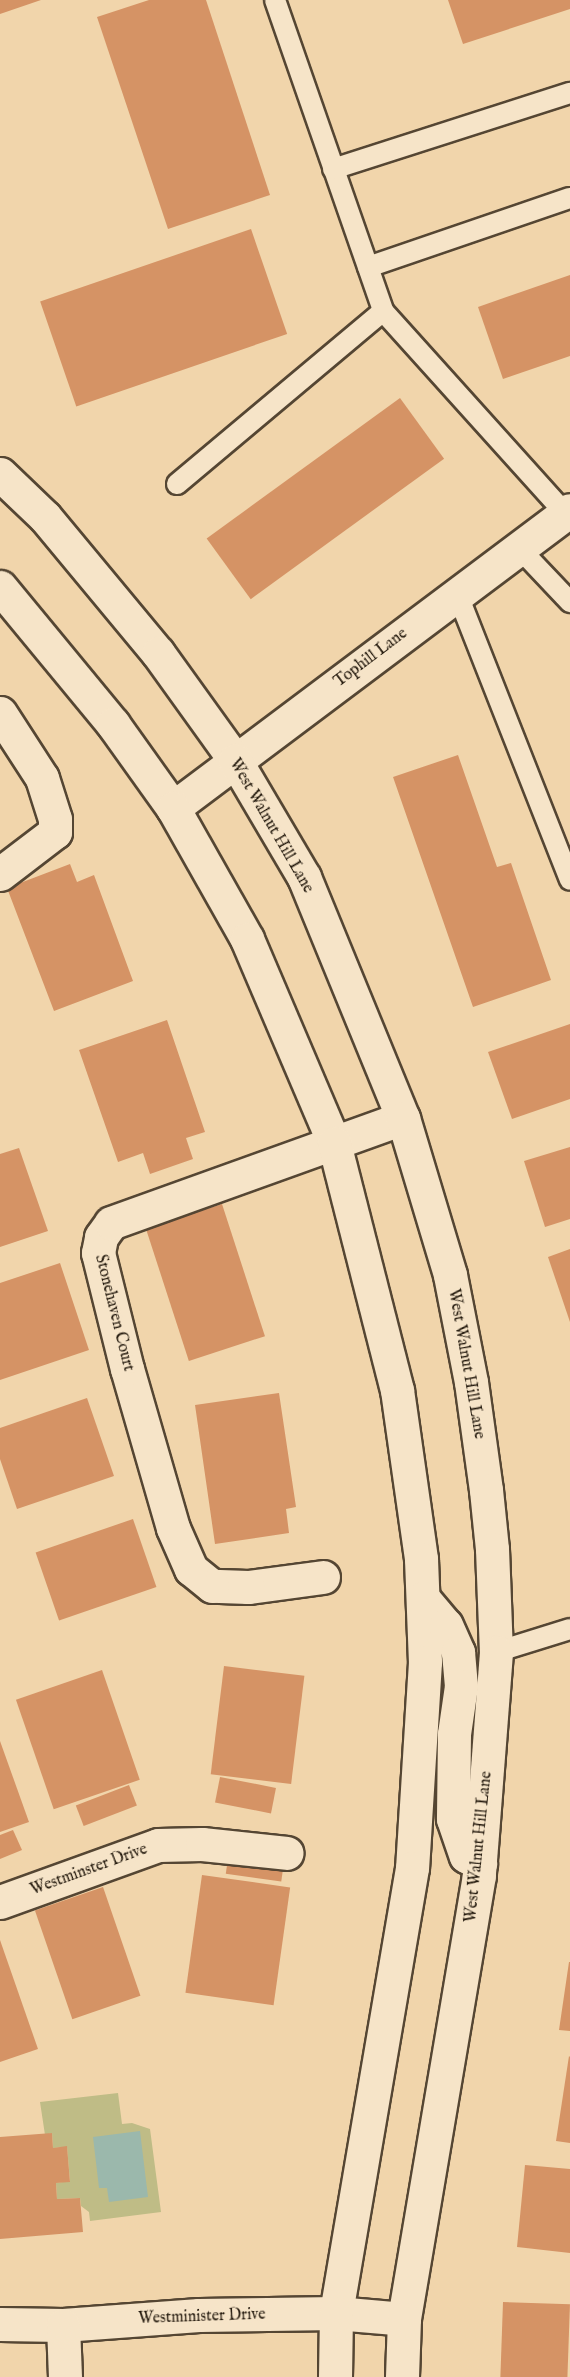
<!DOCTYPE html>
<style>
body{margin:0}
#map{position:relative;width:570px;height:2377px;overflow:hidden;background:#f1d5ab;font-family:"IM FELL English",serif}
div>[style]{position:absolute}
.green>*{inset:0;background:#bfbc86}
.water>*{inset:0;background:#9bb8ac}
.building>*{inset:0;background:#d59365;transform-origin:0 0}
.roads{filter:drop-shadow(2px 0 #554633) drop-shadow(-2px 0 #554633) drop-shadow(0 2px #554633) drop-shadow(0 -2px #554633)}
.lane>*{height:20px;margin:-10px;padding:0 10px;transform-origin:10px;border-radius:10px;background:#f6e4c8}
.street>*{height:33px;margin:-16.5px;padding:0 16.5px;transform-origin:16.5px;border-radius:16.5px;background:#f6e4c8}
.secondary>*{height:33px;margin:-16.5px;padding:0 16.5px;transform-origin:16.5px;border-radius:16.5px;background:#f6e4c8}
span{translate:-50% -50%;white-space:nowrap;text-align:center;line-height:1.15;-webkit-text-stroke:4.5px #f6e4c8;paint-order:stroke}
.street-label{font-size:16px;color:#21170b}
</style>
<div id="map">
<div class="green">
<i style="clip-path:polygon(118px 2093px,122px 2124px,132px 2123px,150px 2129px,161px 2212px,90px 2221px,89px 2212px,81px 2206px,80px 2198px,57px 2199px,56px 2183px,70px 2181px,67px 2147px,53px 2148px,52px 2133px,45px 2135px,40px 2102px)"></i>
</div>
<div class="water">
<i style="clip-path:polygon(140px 2131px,148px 2197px,109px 2202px,107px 2188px,99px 2188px,93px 2137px)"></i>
</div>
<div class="building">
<i style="clip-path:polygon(0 0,41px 0,0 14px)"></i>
<i style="clip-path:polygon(149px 0,206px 0,270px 195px,168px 229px,97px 17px)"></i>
<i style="clip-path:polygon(448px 0,570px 0,570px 9px,463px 44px)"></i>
<i style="left:251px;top:229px;width:111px;height:223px;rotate:71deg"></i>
<i style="clip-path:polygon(570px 275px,570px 356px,503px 379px,478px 307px)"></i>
<i style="left:400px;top:398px;width:75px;height:239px;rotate:54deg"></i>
<i style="clip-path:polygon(458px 755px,497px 867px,511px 863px,551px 980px,473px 1007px,393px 777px)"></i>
<i style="clip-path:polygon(70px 864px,77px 882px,94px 875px,133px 981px,54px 1011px,7px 888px)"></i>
<i style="clip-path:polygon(167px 1020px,205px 1132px,186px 1138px,193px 1159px,150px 1174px,143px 1153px,118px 1162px,79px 1050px)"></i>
<i style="clip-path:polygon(570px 1024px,570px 1099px,512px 1119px,488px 1052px)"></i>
<i style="clip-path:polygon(570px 1147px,570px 1219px,545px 1227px,524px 1161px)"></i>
<i style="clip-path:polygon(19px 1148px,48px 1231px,0 1247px,0 1154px)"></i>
<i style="left:222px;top:1204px;width:139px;height:80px;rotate:72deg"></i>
<i style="clip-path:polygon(570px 1249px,570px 1322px,548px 1257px)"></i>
<i style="clip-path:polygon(60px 1263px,89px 1350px,0 1380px,0 1283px)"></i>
<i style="clip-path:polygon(279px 1393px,296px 1507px,286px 1509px,289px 1533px,215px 1544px,195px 1405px)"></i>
<i style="clip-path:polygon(87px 1398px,114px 1476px,17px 1509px,0 1459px,0 1428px)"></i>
<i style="left:133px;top:1519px;width:72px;height:103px;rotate:71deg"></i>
<i style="left:224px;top:1666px;width:81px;height:109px;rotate:7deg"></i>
<i style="left:102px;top:1670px;width:116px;height:91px;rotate:71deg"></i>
<i style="clip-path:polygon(0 1741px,29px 1822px,0 1832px)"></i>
<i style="left:220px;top:1777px;width:57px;height:26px;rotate:11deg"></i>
<i style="left:129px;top:1785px;width:22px;height:57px;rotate:69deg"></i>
<i style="clip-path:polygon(13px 1830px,22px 1850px,0 1859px,0 1835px)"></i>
<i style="left:229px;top:1851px;width:56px;height:23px;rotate:8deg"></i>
<i style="left:202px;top:1875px;width:89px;height:119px;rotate:8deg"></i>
<i style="left:103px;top:1887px;width:115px;height:72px;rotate:71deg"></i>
<i style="clip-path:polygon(0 1940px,38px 2049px,0 2062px)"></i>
<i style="clip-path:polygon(569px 1962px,570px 1962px,570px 2031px,559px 2030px)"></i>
<i style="clip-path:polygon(569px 2056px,570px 2057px,570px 2143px,556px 2141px)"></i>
<i style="clip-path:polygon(52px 2133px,53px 2148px,67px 2146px,70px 2182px,56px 2183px,57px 2199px,80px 2198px,83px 2232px,0 2239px,0 2137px)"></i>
<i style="clip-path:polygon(525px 2165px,570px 2169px,570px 2253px,517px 2247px)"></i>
<i style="left:503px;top:2302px;width:67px;height:75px;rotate:2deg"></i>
</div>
<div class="roads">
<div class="lane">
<i style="left:275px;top:0;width:329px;rotate:70.8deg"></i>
<i style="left:383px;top:311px;width:272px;rotate:48deg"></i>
<i style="left:333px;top:169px;width:249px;rotate:-17.8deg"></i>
<i style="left:368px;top:267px;width:213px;rotate:-18.9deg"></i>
<i style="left:177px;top:484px;width:269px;rotate:-40deg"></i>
<i style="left:518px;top:547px;width:76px;rotate:46.6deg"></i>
<i style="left:457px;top:593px;width:308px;rotate:68.5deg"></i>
<i style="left:496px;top:1652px;width:77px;rotate:-17.3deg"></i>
</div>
<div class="street">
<i style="left:0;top:713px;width:77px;rotate:57.1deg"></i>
<i style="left:42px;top:778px;width:43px;rotate:72.4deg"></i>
<i style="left:55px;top:819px;width:13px;rotate:90deg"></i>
<i style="left:55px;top:832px;width:69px;rotate:142.6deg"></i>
<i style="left:173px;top:808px;width:496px;rotate:-36.9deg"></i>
<i style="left:323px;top:1577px;width:76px;rotate:172.4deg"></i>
<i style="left:248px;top:1587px;width:36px;rotate:-178deg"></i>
<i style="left:212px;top:1586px;width:27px;rotate:-141deg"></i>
<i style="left:191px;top:1569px;width:45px;rotate:-113.7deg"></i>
<i style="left:173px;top:1528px;width:166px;rotate:-106.1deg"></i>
<i style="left:127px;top:1369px;width:120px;rotate:-104deg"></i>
<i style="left:98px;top:1253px;width:16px;rotate:-79deg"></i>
<i style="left:101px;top:1237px;width:17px;rotate:-54deg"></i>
<i style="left:111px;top:1223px;width:310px;rotate:-19.8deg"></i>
<i style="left:0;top:1902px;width:168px;rotate:-19.8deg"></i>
<i style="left:158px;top:1845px;width:44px;rotate:-1.3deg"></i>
<i style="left:202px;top:1844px;width:85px;rotate:6deg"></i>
<i style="left:0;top:2324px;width:63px;rotate:0.9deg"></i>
<i style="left:63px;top:2325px;width:136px;rotate:-4.2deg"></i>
<i style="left:199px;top:2315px;width:137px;rotate:-0.8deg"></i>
<i style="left:336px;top:2313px;width:68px;rotate:5deg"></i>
<i style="left:63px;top:2325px;width:52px;rotate:87.8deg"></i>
</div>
<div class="secondary">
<i style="left:0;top:474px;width:62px;rotate:43.7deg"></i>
<i style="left:45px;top:517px;width:177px;rotate:50.3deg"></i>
<i style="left:158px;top:653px;width:132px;rotate:54.3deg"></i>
<i style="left:235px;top:760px;width:136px;rotate:59.5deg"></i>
<i style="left:304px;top:877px;width:261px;rotate:67.7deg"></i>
<i style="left:403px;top:1118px;width:164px;rotate:73.3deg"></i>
<i style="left:450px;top:1275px;width:109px;rotate:78.9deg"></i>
<i style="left:471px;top:1382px;width:109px;rotate:82.1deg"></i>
<i style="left:486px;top:1490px;width:59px;rotate:84.2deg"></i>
<i style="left:492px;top:1549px;width:103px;rotate:87.8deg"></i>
<i style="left:496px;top:1652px;width:224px;rotate:94.4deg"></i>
<i style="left:479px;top:1875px;width:450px;rotate:99.6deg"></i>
<i style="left:404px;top:2319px;width:58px;rotate:92deg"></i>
<i style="left:0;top:587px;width:178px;rotate:50.5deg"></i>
<i style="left:113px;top:724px;width:103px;rotate:54.5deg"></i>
<i style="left:173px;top:808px;width:150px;rotate:60.5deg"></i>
<i style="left:247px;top:939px;width:222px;rotate:66.9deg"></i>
<i style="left:334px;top:1143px;width:255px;rotate:75.7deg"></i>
<i style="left:397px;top:1390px;width:171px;rotate:81.9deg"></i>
<i style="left:421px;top:1559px;width:103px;rotate:87.8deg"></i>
<i style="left:425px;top:1662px;width:206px;rotate:93.6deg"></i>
<i style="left:412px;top:1868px;width:451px;rotate:99.7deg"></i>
<i style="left:336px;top:2313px;width:64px;rotate:90.9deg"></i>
<i style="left:423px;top:1598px;width:35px;rotate:50deg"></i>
<i style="left:446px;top:1625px;width:30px;rotate:66deg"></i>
<i style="left:458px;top:1652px;width:34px;rotate:85deg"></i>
<i style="left:461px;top:1686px;width:49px;rotate:98.3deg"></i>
<i style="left:454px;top:1734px;width:85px;rotate:90.7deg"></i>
<i style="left:453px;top:1819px;width:39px;rotate:71deg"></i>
<i style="left:466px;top:1856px;width:16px;rotate:27deg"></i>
</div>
</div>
<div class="street-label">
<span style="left:371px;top:658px;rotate:-37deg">Tophill Lane</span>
<span style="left:271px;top:826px;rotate:60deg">West Walnut Hill Lane</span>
<span style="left:114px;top:1313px;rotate:76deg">Stonehaven Court</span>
<span style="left:466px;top:1364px;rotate:80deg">West Walnut Hill Lane</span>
<span style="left:479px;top:1847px;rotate:-84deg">West Walnut Hill Lane</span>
<span style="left:89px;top:1870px;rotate:-20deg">Westminster Drive</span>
<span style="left:202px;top:2317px;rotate:-2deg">Westminister Drive</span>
</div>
</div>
